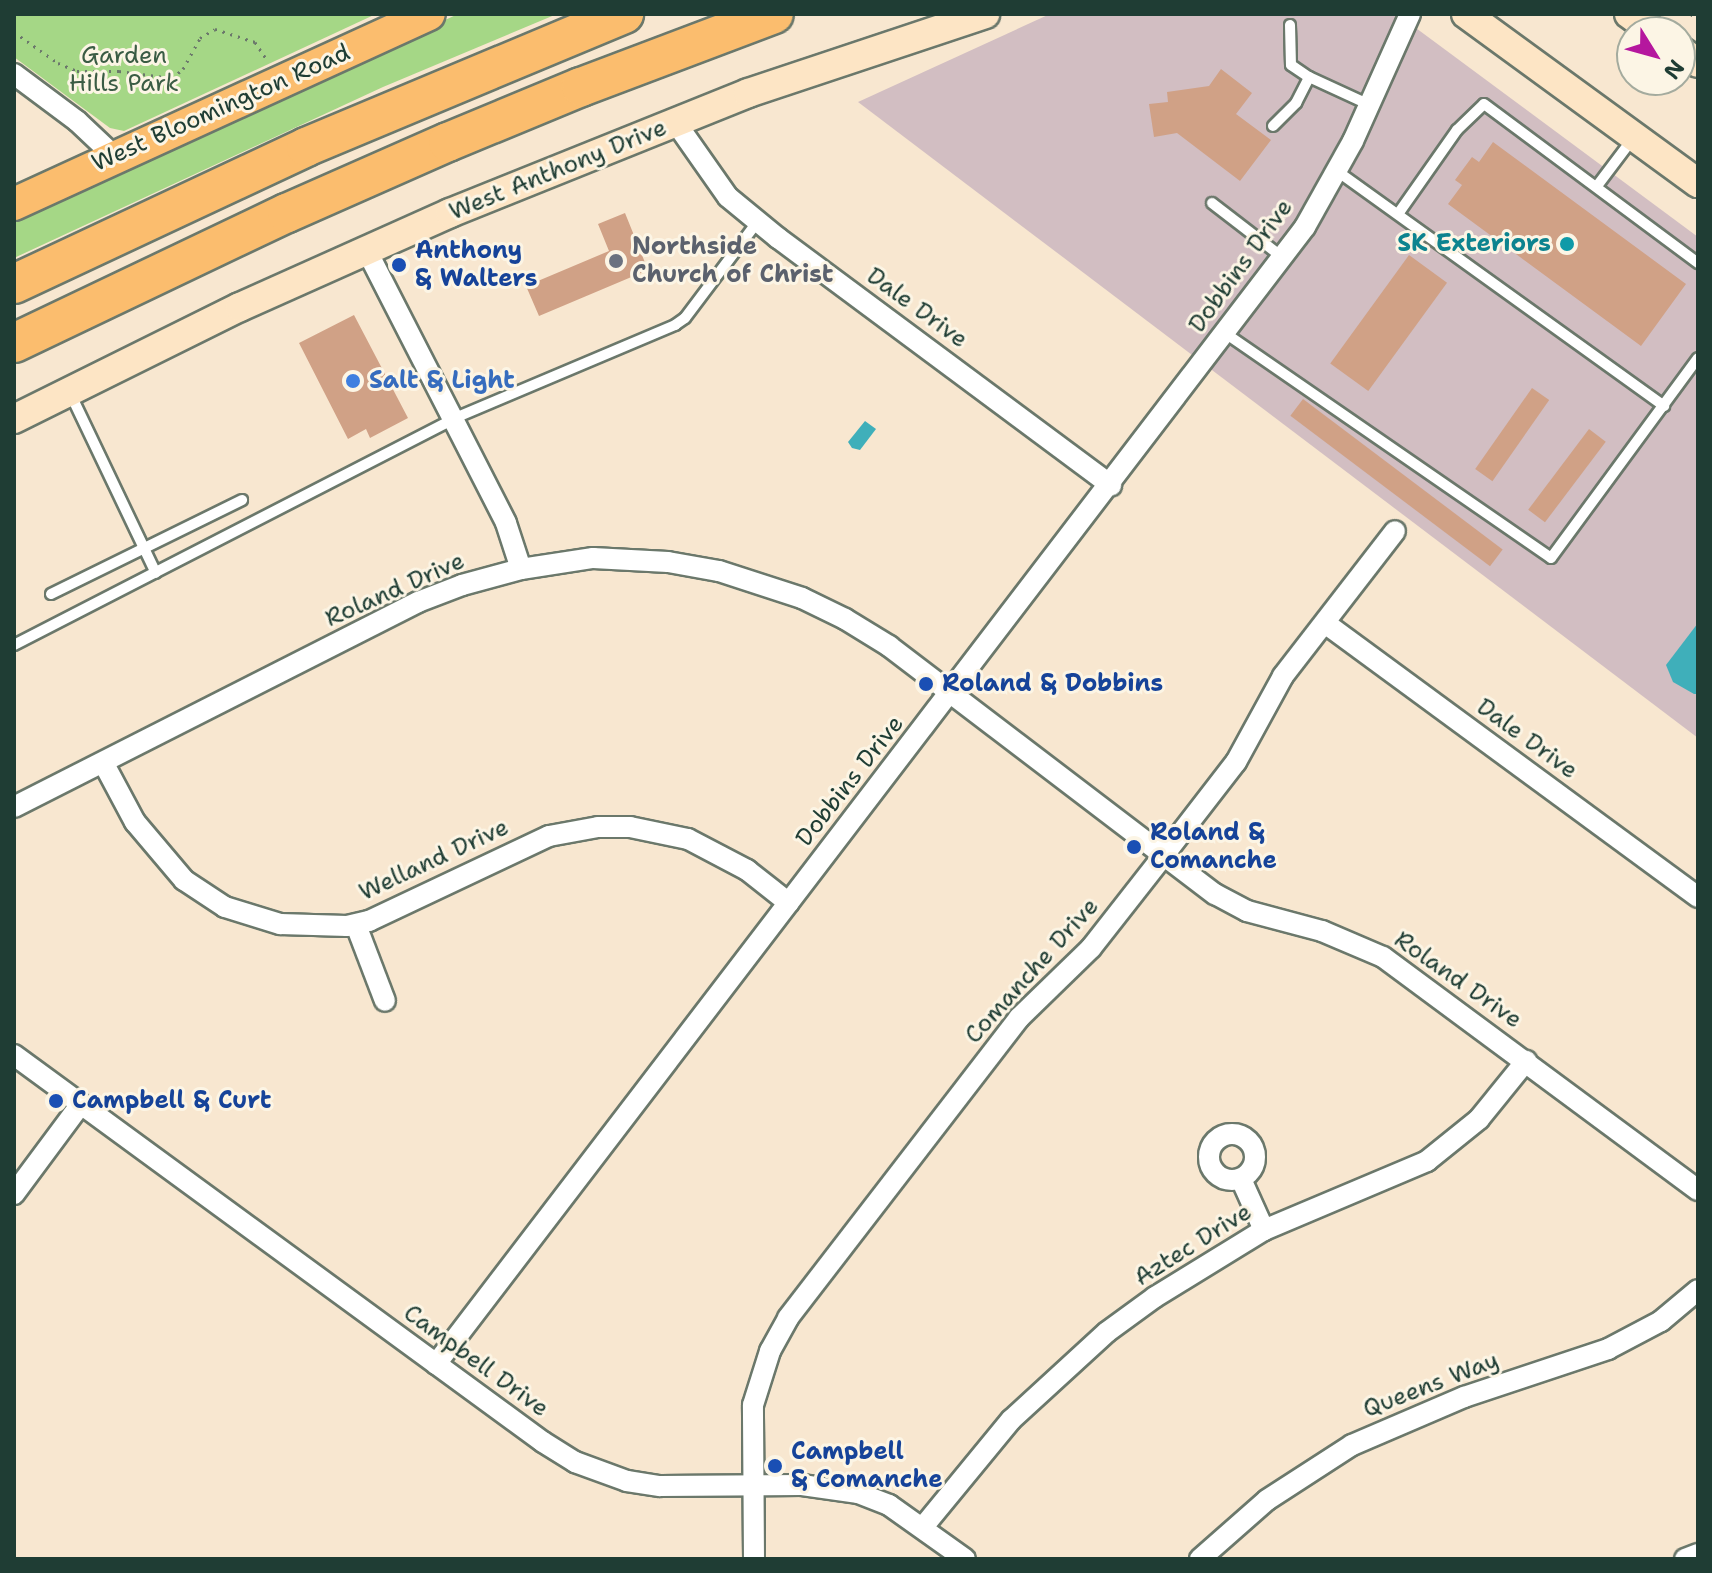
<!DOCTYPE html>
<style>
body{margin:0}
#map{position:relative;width:1712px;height:1573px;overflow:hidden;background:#f8e7d0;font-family:"Shantell Sans",sans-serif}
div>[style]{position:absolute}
.industrial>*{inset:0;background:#d2bec2}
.green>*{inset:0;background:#a5d786}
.water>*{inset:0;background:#3fafba}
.building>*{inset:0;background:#d0a186;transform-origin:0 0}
.path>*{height:3px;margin-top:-1.5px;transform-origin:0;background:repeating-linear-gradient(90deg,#6b786b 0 2px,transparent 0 8px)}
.roads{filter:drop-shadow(2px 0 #6b786b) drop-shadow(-2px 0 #6b786b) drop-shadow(0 2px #6b786b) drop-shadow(0 -2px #6b786b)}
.lane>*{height:10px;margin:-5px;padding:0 5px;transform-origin:5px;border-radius:5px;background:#fff}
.street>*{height:20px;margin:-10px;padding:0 10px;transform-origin:10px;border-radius:10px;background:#fff}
.street>.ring{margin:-10px;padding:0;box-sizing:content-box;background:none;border:20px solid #fff;border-radius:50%}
.secondary>*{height:28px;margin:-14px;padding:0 14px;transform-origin:14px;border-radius:14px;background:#fde5c5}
.primary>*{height:32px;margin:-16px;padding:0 16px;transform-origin:16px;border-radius:16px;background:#fbbd6e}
.highway>*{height:38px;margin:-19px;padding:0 19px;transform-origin:19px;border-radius:19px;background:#fbbd6e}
.dots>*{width:22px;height:22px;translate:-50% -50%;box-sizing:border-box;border:4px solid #fcf5e5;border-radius:50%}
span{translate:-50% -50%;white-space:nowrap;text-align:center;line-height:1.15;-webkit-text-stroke:6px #fcf5e5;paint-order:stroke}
.park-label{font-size:24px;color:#3a5c44}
.street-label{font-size:24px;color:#1f3d34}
.culture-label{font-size:24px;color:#0d838f;font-weight:700}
.right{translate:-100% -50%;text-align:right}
.worship-label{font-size:24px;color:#5b616d;font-weight:700}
.left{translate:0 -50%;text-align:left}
.transit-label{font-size:24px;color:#164399;font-weight:700}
.shop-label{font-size:24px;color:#366cbe;font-weight:700}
.frame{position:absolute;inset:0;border:16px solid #1f3d34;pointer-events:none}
.north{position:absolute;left:1616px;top:16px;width:80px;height:80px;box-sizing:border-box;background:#fcf5e5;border:2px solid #a4ab9e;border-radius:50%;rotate:127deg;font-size:22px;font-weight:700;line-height:32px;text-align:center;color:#1f3d34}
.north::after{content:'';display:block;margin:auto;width:28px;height:36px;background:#b5179e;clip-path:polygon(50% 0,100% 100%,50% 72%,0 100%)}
</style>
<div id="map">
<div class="industrial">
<i style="clip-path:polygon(1050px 14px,1397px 14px,1698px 237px,1698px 738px,858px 102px)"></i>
</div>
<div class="green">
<i style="clip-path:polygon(14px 14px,376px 14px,124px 131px,110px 128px,14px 57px)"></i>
<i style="clip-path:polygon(458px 14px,557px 14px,383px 87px,14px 258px,14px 220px)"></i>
</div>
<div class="water">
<i style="clip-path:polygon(865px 421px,876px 429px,860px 450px,852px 448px,848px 442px)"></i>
<i style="clip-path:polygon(1698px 623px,1698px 694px,1694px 694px,1673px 682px,1666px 665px)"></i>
</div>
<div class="building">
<i style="clip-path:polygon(1221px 69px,1252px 93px,1236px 114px,1271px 140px,1240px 181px,1177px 133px,1154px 137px,1149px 104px,1168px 102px,1167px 92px,1209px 86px)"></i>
<i style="clip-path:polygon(1493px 142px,1686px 284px,1641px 346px,1448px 204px,1462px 185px,1455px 180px,1472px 157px,1479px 162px)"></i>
<i style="clip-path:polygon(625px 213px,648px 270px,539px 316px,526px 286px,609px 251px,598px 224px)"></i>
<i style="left:1409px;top:255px;width:47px;height:134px;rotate:36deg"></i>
<i style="clip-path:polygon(354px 315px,408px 418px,370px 438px,366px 429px,348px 439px,299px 343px)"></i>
<i style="left:1532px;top:388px;width:21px;height:99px;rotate:35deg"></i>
<i style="left:1303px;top:399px;width:250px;height:21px;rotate:37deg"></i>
<i style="left:1589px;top:429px;width:21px;height:101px;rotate:37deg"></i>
</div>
<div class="path">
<i style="left:1691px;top:14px;width:9px;rotate:41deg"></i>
<i style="left:14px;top:32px;width:54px;rotate:35.2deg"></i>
<i style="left:58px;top:63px;width:21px;rotate:23deg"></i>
<i style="left:77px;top:71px;width:42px"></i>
<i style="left:119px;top:71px;width:53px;rotate:7.5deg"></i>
<i style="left:172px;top:78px;width:14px;rotate:-39deg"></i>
<i style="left:183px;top:69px;width:35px;rotate:-61deg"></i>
<i style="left:200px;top:38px;width:17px;rotate:-31deg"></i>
<i style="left:215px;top:29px;width:42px;rotate:18deg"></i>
<i style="left:255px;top:42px;width:23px;rotate:56deg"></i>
</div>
<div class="roads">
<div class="lane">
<i style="left:1290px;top:25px;width:40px;rotate:88.6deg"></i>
<i style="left:1291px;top:65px;width:22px;rotate:34deg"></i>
<i style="left:1273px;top:126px;width:33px;rotate:-45deg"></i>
<i style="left:1296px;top:103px;width:29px;rotate:-63deg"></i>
<i style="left:1309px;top:77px;width:67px;rotate:24.7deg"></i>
<i style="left:1337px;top:171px;width:403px;rotate:35.7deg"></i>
<i style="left:1597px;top:186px;width:61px;rotate:-52.9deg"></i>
<i style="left:1212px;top:203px;width:88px;rotate:37.6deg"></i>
<i style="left:1398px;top:214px;width:103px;rotate:-54.9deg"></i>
<i style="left:1457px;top:130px;width:37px;rotate:-44deg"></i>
<i style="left:1484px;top:104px;width:267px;rotate:36.6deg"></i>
<i style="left:1225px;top:333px;width:396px;rotate:34.6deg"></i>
<i style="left:1551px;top:558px;width:248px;rotate:-53.7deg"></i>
<i style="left:70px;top:393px;width:199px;rotate:64.5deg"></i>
<i style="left:51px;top:594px;width:213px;rotate:-26.2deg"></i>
<i style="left:14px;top:645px;width:496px;rotate:-27.2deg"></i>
<i style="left:455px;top:418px;width:239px;rotate:-22.9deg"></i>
<i style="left:675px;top:325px;width:12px;rotate:-35deg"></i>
<i style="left:685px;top:318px;width:121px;rotate:-53deg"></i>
</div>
<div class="street">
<i style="left:14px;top:74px;width:79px;rotate:36.7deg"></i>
<i style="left:77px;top:121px;width:50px;rotate:43.4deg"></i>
<i style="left:676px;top:123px;width:90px;rotate:54.9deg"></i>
<i style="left:728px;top:197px;width:65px;rotate:39.4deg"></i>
<i style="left:778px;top:238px;width:415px;rotate:36.6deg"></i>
<i style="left:367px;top:251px;width:305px;rotate:62.9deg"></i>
<i style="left:506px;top:523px;width:48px;rotate:71.9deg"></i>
<i style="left:1325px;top:623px;width:463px;rotate:36.3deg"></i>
<i style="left:104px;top:764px;width:66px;rotate:61.9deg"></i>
<i style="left:135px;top:822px;width:76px;rotate:49.8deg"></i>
<i style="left:184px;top:880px;width:49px;rotate:33.4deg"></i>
<i style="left:225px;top:907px;width:58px;rotate:17.2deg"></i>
<i style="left:280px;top:924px;width:67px;rotate:1.7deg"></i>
<i style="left:347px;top:926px;width:23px;rotate:-13deg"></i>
<i style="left:369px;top:921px;width:199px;rotate:-25.3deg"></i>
<i style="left:549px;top:836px;width:50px;rotate:-10.4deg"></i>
<i style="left:598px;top:827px;width:32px"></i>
<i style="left:630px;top:827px;width:59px;rotate:11.7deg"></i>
<i style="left:688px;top:839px;width:67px;rotate:27.7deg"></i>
<i style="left:747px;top:870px;width:53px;rotate:38.2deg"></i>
<i style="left:14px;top:807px;width:453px;rotate:-26.9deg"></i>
<i style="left:418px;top:602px;width:47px;rotate:-21.1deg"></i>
<i style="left:462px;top:585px;width:61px;rotate:-15.2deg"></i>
<i style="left:521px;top:569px;width:73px;rotate:-8.7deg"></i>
<i style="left:593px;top:558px;width:75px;rotate:3.1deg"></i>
<i style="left:668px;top:562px;width:52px;rotate:10deg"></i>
<i style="left:719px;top:571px;width:87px;rotate:18deg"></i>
<i style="left:802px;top:598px;width:48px;rotate:26deg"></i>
<i style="left:845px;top:619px;width:52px;rotate:31.5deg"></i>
<i style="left:889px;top:646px;width:410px;rotate:37.3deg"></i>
<i style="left:1215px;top:894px;width:36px;rotate:28deg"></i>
<i style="left:1247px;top:911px;width:78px;rotate:14.9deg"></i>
<i style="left:1322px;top:931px;width:66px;rotate:23.1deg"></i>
<i style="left:1383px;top:957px;width:392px;rotate:36.5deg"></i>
<i style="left:356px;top:925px;width:81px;rotate:69.1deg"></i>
<i style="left:14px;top:1055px;width:655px;rotate:36.19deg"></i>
<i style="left:543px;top:1442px;width:38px;rotate:32deg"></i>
<i style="left:575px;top:1462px;width:55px;rotate:20.1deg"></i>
<i style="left:627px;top:1481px;width:33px;rotate:9deg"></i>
<i style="left:660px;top:1486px;width:142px;rotate:-0.4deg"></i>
<i style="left:802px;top:1485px;width:57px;rotate:8.1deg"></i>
<i style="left:858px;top:1493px;width:33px;rotate:21deg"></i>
<i style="left:889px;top:1505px;width:93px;rotate:35.4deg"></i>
<i class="ring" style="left:1209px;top:1134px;width:26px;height:26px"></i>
<i style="left:1241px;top:1179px;width:56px;rotate:65.7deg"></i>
<i style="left:14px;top:1194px;width:111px;rotate:-53.4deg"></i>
<i style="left:436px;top:1364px;width:1431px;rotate:-52.61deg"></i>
<i style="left:1305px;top:227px;width:98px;rotate:-60.8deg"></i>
<i style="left:1353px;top:141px;width:139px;rotate:-65.8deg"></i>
<i style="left:923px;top:1527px;width:139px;rotate:-50.6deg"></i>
<i style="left:1011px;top:1420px;width:130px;rotate:-42.5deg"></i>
<i style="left:1107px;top:1332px;width:59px;rotate:-36.1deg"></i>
<i style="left:1155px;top:1297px;width:128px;rotate:-31.6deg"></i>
<i style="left:1264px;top:1230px;width:177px;rotate:-22.9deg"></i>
<i style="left:1427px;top:1161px;width:67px;rotate:-38.9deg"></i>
<i style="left:1479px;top:1119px;width:75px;rotate:-51deg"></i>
<i style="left:754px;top:1559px;width:154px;rotate:-90.4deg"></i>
<i style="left:753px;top:1405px;width:57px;rotate:-72.5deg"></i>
<i style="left:770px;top:1351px;width:38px;rotate:-61deg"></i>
<i style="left:788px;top:1318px;width:379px;rotate:-52.4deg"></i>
<i style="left:1019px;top:1018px;width:100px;rotate:-44.2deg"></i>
<i style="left:1091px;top:948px;width:118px;rotate:-51.9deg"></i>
<i style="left:1164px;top:855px;width:118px;rotate:-52.3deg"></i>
<i style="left:1236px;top:762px;width:98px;rotate:-61.3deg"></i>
<i style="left:1283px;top:676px;width:183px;rotate:-52.3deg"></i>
<i style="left:1200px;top:1559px;width:89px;rotate:-41.4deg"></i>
<i style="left:1267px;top:1500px;width:101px;rotate:-32.9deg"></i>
<i style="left:1352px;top:1445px;width:122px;rotate:-23.2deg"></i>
<i style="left:1464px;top:1397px;width:152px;rotate:-18.4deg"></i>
<i style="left:1608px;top:1349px;width:60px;rotate:-27.8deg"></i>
<i style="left:1661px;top:1321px;width:48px;rotate:-40deg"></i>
<i style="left:1685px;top:1559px;width:14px;rotate:-21deg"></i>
</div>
<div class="secondary">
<i style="left:1466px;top:14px;width:287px;rotate:36.1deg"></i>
<i style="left:1629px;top:14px;width:31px;rotate:36deg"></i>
<i style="left:1680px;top:50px;width:22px;rotate:36deg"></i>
<i style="left:14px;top:419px;width:252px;rotate:-26.4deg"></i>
<i style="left:240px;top:307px;width:230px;rotate:-24.1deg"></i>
<i style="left:450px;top:213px;width:321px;rotate:-21.9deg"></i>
<i style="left:748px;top:93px;width:250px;rotate:-18.4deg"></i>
</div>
<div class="primary">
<i style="left:14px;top:204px;width:456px;rotate:-24.6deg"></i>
</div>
<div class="highway">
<i style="left:14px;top:284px;width:323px;rotate:-25.1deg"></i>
<i style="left:306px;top:147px;width:345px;rotate:-22.7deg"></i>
<i style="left:14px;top:343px;width:302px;rotate:-25.5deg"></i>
<i style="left:287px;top:213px;width:176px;rotate:-23.8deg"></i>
<i style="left:448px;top:142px;width:144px;rotate:-22.5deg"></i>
<i style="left:581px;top:87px;width:206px;rotate:-20.7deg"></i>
</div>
</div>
<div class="dots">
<i style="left:1567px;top:244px;background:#0f9aa8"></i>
<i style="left:616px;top:261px;background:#6b7280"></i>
<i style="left:399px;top:265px;background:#1a4fb4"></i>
<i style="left:353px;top:381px;background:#3f7fe0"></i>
<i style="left:926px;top:684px;background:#1a4fb4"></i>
<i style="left:1134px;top:847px;background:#1a4fb4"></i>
<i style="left:56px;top:1101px;background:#1a4fb4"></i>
<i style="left:775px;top:1466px;background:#1a4fb4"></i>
</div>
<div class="park-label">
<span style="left:124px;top:70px">Garden<br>Hills Park</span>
</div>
<div class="street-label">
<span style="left:221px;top:108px;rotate:-24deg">West Bloomington Road</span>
<span style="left:558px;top:170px;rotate:-22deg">West Anthony Drive</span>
<span style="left:1241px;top:266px;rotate:-54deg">Dobbins Drive</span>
<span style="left:917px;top:308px;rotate:36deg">Dale Drive</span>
<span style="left:395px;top:590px;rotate:-24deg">Roland Drive</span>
<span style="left:1527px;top:739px;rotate:36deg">Dale Drive</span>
<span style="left:850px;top:781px;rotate:-52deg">Dobbins Drive</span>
<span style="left:434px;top:860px;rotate:-25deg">Welland Drive</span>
<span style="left:1032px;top:971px;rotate:-48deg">Comanche Drive</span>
<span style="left:1458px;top:980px;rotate:35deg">Roland Drive</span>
<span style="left:1193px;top:1245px;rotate:-32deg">Aztec Drive</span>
<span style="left:476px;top:1361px;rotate:36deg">Campbell Drive</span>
<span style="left:1431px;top:1385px;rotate:-21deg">Queens Way</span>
</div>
<div class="culture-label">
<span class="right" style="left:1551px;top:244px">SK Exteriors</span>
</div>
<div class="worship-label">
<span class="left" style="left:632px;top:261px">Northside<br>Church of Christ</span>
</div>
<div class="transit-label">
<span class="left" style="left:415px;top:265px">Anthony<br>&amp; Walters</span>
<span class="left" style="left:942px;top:684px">Roland &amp; Dobbins</span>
<span class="left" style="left:1150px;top:847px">Roland &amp;<br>Comanche</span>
<span class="left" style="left:72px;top:1101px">Campbell &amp; Curt</span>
<span class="left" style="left:791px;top:1466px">Campbell<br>&amp; Comanche</span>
</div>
<div class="shop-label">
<span class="left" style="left:369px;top:381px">Salt &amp; Light</span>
</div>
<div class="frame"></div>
<div class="north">N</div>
</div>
